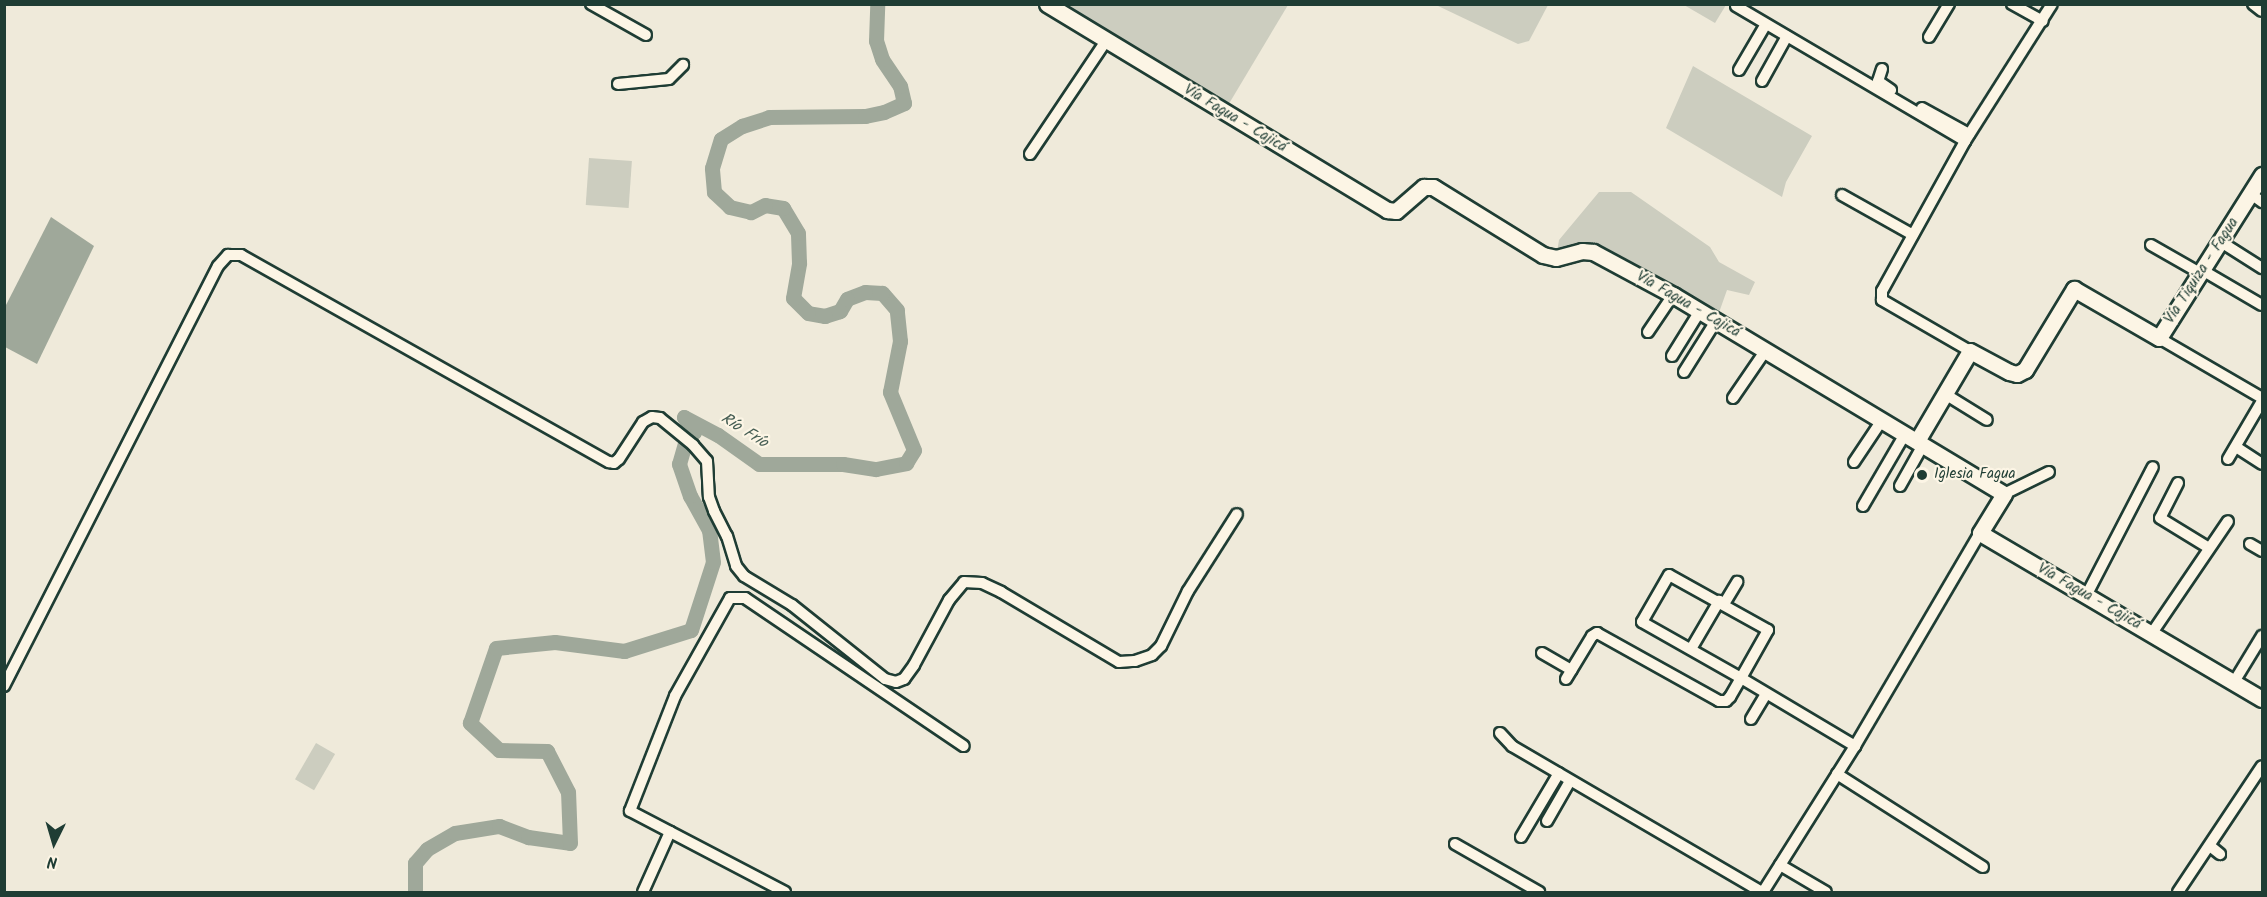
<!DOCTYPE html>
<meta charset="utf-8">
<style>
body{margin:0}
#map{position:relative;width:2267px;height:897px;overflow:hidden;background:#efeada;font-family:Kalam,sans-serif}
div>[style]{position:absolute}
.green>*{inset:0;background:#cccdbf;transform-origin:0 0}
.water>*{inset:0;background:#9fa89a}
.river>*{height:15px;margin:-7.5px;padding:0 7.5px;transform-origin:7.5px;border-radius:7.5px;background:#9fa89a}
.roads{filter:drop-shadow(2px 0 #1f3d34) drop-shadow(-2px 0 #1f3d34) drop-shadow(0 2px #1f3d34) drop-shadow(0 -2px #1f3d34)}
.street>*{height:10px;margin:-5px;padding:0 5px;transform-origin:5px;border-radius:5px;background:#fcf5e5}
.secondary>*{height:15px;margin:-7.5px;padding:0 7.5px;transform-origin:7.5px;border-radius:7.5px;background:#fcf5e5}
.dots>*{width:16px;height:16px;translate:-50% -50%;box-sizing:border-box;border:3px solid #fcf5e5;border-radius:50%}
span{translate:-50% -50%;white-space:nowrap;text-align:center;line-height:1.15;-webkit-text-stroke:4.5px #fcf5e5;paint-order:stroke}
.street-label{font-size:15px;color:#1f3d34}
.poi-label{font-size:15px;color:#1f3d34}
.left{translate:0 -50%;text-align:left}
.water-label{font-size:16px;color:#455d53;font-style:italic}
.frame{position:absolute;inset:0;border:6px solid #1f3d34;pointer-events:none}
.north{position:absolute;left:24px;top:813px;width:60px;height:60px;-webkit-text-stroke:4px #fcf5e5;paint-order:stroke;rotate:185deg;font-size:16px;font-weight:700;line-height:24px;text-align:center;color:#1f3d34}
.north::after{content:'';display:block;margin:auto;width:21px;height:27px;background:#1f3d34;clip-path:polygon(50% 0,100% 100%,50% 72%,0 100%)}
</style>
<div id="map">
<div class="green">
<i style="clip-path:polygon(1047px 5px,1288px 5px,1224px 112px)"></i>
<i style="clip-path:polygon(1436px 5px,1548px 5px,1529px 41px,1518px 44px)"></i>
<i style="clip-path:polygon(1684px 5px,1726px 5px,1715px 23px)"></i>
<i style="clip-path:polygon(1693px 66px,1812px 136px,1786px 182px,1782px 197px,1666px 128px)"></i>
<i style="left:589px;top:158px;width:43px;height:47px;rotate:4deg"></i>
<i style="clip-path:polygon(1599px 192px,1631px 192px,1710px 247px,1719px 262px,1755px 282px,1749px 295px,1727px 290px,1716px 321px,1593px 252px,1556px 258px,1559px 240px)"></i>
<i style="left:316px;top:743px;width:22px;height:42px;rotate:30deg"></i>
</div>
<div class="water">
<i style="clip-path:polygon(51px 217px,94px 246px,37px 364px,5px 347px,5px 307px)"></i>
</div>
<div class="river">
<i style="left:415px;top:892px;width:29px;rotate:-90deg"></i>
<i style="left:415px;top:863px;width:18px;rotate:-49deg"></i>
<i style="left:427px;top:849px;width:32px;rotate:-30deg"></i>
<i style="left:455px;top:833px;width:45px;rotate:-9deg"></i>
<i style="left:499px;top:826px;width:31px;rotate:21deg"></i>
<i style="left:528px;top:837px;width:42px;rotate:8.1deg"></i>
<i style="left:570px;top:843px;width:51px;rotate:-92.2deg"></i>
<i style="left:568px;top:792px;width:46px;rotate:-117.1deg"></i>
<i style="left:547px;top:751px;width:48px;rotate:-178.8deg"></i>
<i style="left:499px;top:750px;width:40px;rotate:-137deg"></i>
<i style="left:470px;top:723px;width:79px;rotate:-70.9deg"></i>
<i style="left:496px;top:648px;width:59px;rotate:-5.8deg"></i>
<i style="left:555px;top:642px;width:70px;rotate:7.4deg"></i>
<i style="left:624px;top:651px;width:70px;rotate:-17.4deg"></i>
<i style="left:691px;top:630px;width:71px;rotate:-72.1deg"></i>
<i style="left:713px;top:562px;width:32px;rotate:-97deg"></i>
<i style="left:709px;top:530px;width:39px;rotate:-119deg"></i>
<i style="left:690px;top:496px;width:34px;rotate:-109deg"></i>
<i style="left:679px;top:464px;width:25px;rotate:-74deg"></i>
<i style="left:686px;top:440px;width:11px;rotate:-45deg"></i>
<i style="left:694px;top:432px;width:18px;rotate:-124deg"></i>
<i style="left:684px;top:417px;width:38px;rotate:28deg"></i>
<i style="left:718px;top:435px;width:50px;rotate:35.3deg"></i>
<i style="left:759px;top:464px;width:84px"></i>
<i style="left:843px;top:464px;width:33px;rotate:9deg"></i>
<i style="left:876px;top:469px;width:31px;rotate:-11deg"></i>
<i style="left:906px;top:463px;width:15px;rotate:-58deg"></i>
<i style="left:914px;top:450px;width:63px;rotate:-112.5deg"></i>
<i style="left:890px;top:392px;width:52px;rotate:-78.9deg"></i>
<i style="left:900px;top:341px;width:31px;rotate:-96deg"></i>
<i style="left:897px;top:310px;width:23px;rotate:-131deg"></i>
<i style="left:882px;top:293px;width:17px;rotate:-177deg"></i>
<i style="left:865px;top:292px;width:19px;rotate:159deg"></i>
<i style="left:847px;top:299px;width:14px;rotate:120deg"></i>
<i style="left:840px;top:311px;width:16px;rotate:162deg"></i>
<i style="left:825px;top:316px;width:17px;rotate:-170deg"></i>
<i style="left:808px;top:313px;width:21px;rotate:-135deg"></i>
<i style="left:793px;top:298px;width:36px;rotate:-80deg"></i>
<i style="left:799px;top:263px;width:30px;rotate:-92deg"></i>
<i style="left:798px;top:233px;width:29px;rotate:-121deg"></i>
<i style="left:783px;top:208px;width:18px;rotate:-171deg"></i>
<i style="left:765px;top:205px;width:16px;rotate:153deg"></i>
<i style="left:751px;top:212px;width:22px;rotate:-167deg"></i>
<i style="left:730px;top:207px;width:22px;rotate:-137deg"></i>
<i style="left:714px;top:192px;width:24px;rotate:-95deg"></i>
<i style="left:712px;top:168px;width:30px;rotate:-73deg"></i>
<i style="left:721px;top:139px;width:25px;rotate:-32deg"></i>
<i style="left:742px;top:126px;width:28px;rotate:-18deg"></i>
<i style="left:769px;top:117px;width:96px;rotate:-0.6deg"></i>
<i style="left:865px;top:116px;width:19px;rotate:-12deg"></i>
<i style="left:884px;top:112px;width:22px;rotate:-24deg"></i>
<i style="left:904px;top:103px;width:17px;rotate:-103deg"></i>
<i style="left:900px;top:86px;width:32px;rotate:-124deg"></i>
<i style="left:882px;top:59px;width:19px;rotate:-108deg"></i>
<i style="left:876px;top:41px;width:37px;rotate:-88deg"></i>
</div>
<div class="roads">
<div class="street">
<i style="left:591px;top:4px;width:63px;rotate:29.4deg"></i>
<i style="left:2012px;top:4px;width:35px;rotate:29deg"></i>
<i style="left:2253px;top:4px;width:11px;rotate:38deg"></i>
<i style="left:1736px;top:6px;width:266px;rotate:30.5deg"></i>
<i style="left:1929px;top:37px;width:39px;rotate:-59deg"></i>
<i style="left:1882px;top:69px;width:13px;rotate:108deg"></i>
<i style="left:1878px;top:81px;width:16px;rotate:35deg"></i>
<i style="left:1739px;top:70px;width:53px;rotate:-59.6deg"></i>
<i style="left:1762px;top:81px;width:51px;rotate:-60.9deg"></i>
<i style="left:618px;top:84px;width:51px;rotate:-5.6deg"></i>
<i style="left:669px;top:79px;width:20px;rotate:-45deg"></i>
<i style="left:1922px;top:108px;width:54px;rotate:29deg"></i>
<i style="left:1030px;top:154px;width:136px;rotate:-56.1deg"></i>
<i style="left:2251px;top:194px;width:14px;rotate:36deg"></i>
<i style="left:1842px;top:195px;width:81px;rotate:29.4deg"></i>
<i style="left:2221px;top:242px;width:49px;rotate:32.4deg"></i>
<i style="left:2151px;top:245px;width:56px;rotate:29.7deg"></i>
<i style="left:2202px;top:270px;width:69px;rotate:30.3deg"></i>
<i style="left:1648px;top:332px;width:45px;rotate:-56deg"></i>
<i style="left:2159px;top:338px;width:119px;rotate:30.2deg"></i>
<i style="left:1970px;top:351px;width:102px;rotate:-149.9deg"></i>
<i style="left:1882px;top:300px;width:9px;rotate:-90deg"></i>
<i style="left:1882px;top:291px;width:171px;rotate:-61deg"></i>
<i style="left:1965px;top:141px;width:162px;rotate:-57.6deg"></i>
<i style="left:1672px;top:356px;width:53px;rotate:-58.1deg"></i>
<i style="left:1684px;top:372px;width:60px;rotate:-57.9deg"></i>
<i style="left:1945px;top:394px;width:49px;rotate:31.8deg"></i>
<i style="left:1733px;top:398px;width:58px;rotate:-55.5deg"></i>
<i style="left:2236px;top:447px;width:31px;rotate:33deg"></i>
<i style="left:2228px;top:459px;width:67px;rotate:-59.6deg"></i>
<i style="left:1854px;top:462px;width:50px;rotate:-56.3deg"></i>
<i style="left:2178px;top:483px;width:39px;rotate:117deg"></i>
<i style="left:2160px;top:518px;width:57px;rotate:31.5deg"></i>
<i style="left:1900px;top:486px;width:47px;rotate:-60.7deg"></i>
<i style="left:2004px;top:494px;width:50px;rotate:-26.1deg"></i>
<i style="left:1863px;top:506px;width:83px;rotate:-59.7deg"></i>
<i style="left:2250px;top:544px;width:14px;rotate:30deg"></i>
<i style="left:2086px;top:596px;width:145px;rotate:-62.6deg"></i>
<i style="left:1724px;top:604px;width:26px;rotate:-59deg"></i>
<i style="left:2152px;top:633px;width:135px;rotate:-55.8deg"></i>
<i style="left:1691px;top:649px;width:56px;rotate:-59.7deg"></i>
<i style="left:1542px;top:653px;width:34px;rotate:30deg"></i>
<i style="left:1566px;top:679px;width:50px;rotate:-58.8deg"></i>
<i style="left:1592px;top:636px;width:6px;rotate:-31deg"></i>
<i style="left:1597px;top:633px;width:140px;rotate:29.1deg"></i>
<i style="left:1719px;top:701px;width:7px"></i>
<i style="left:1726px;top:701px;width:6px;rotate:-45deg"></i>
<i style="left:1730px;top:697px;width:22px;rotate:-60deg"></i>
<i style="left:1741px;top:678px;width:55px;rotate:-60.6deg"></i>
<i style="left:1768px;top:630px;width:113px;rotate:-150.9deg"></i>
<i style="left:1669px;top:575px;width:54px;rotate:119.9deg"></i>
<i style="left:1642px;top:622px;width:114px;rotate:29.5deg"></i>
<i style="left:1741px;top:678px;width:133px;rotate:30.8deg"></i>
<i style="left:2234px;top:682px;width:54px;rotate:-58.7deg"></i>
<i style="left:4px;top:686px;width:471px;rotate:-63deg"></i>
<i style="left:218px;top:266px;width:15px;rotate:-48deg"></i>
<i style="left:228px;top:255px;width:13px"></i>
<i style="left:241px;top:255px;width:422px;rotate:29.4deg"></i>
<i style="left:609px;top:462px;width:5px;rotate:11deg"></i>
<i style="left:614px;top:463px;width:6px;rotate:-39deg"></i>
<i style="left:619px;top:459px;width:44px;rotate:-57deg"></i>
<i style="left:643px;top:422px;width:10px;rotate:-29deg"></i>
<i style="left:652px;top:417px;width:8px;rotate:7deg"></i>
<i style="left:660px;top:418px;width:43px;rotate:39.3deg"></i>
<i style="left:693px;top:445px;width:21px;rotate:49deg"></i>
<i style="left:707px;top:461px;width:36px;rotate:87deg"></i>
<i style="left:709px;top:497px;width:15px;rotate:70deg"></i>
<i style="left:714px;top:511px;width:28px;rotate:63deg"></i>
<i style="left:727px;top:536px;width:31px;rotate:73deg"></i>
<i style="left:736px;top:566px;width:13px;rotate:51deg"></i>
<i style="left:744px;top:576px;width:56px;rotate:31.1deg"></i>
<i style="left:792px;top:605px;width:119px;rotate:38.5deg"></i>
<i style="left:885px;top:679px;width:11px;rotate:15deg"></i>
<i style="left:896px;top:682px;width:9px;rotate:-21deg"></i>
<i style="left:904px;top:679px;width:17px;rotate:-54deg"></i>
<i style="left:914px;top:665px;width:74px;rotate:-61.7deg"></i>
<i style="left:949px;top:600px;width:23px;rotate:-50deg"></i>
<i style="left:964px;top:582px;width:18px;rotate:3deg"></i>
<i style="left:982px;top:583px;width:21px;rotate:25deg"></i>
<i style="left:1001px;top:592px;width:137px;rotate:30.7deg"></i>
<i style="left:1119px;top:662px;width:16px;rotate:-4deg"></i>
<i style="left:1135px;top:661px;width:18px;rotate:-19deg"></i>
<i style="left:1152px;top:655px;width:13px;rotate:-45deg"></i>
<i style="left:1161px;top:646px;width:61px;rotate:-63.9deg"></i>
<i style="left:1188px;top:591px;width:91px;rotate:-57.5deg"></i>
<i style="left:1751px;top:719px;width:29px;rotate:-59deg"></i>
<i style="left:1500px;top:733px;width:18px;rotate:47deg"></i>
<i style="left:1512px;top:746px;width:290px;rotate:30.3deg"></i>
<i style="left:1837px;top:774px;width:173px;rotate:32.5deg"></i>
<i style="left:1547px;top:821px;width:46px;rotate:-60.1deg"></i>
<i style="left:1521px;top:837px;width:74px;rotate:-59.3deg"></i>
<i style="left:1455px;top:844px;width:97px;rotate:29.7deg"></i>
<i style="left:2210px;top:846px;width:13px;rotate:39deg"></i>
<i style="left:1780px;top:865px;width:53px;rotate:30.4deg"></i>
<i style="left:643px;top:892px;width:66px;rotate:-65.8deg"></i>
<i style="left:785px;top:892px;width:175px;rotate:-152.4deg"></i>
<i style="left:630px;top:811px;width:123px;rotate:-68.6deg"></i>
<i style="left:675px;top:696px;width:112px;rotate:-60.7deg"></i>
<i style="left:730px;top:598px;width:15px"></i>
<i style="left:745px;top:598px;width:264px;rotate:34.1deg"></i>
<i style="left:1763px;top:892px;width:173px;rotate:-57.8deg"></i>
<i style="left:1855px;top:746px;width:247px;rotate:-59.6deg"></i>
<i style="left:2178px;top:892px;width:151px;rotate:-56.3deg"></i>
</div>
<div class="secondary">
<i style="left:1047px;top:4px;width:398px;rotate:31.2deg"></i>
<i style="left:1387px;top:210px;width:9px;rotate:6deg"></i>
<i style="left:1396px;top:211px;width:37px;rotate:-41deg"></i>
<i style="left:1424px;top:187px;width:9px"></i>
<i style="left:1433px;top:187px;width:129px;rotate:31.7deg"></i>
<i style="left:1543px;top:255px;width:13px;rotate:13deg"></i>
<i style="left:1556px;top:258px;width:27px;rotate:-15deg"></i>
<i style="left:1582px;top:251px;width:11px;rotate:5deg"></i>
<i style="left:1593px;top:252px;width:91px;rotate:28.3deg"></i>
<i style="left:1673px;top:295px;width:386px;rotate:31deg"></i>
<i style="left:2004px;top:494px;width:46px;rotate:121.6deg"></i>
<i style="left:1980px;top:533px;width:327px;rotate:30.5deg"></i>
<i style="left:1917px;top:441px;width:104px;rotate:-59.5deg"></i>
<i style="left:1970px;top:351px;width:44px;rotate:28.3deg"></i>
<i style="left:2009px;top:372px;width:8px;rotate:14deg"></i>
<i style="left:2017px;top:374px;width:9px;rotate:-27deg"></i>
<i style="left:2025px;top:370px;width:95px;rotate:-58.8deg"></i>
<i style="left:2074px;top:289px;width:98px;rotate:30deg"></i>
<i style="left:2159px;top:338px;width:193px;rotate:-57.7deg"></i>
</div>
</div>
<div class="dots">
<i style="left:1922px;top:475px;background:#1f3d34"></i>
</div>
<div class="street-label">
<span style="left:1235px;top:119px;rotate:31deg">Vía Fagua - Cajicá</span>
<span style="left:2202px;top:271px;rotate:-57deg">Vía Tiquiza - Fagua</span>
<span style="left:1688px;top:305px;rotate:30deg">Vía Fagua - Cajicá</span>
<span style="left:2089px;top:597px;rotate:30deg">Vía Fagua - Cajicá</span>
</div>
<div class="poi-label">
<span class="left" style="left:1934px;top:475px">Iglesia Fagua</span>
</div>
<div class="water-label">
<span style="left:744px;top:431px;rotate:32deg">Río Frío</span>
</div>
<div class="frame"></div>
<div class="north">N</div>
</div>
